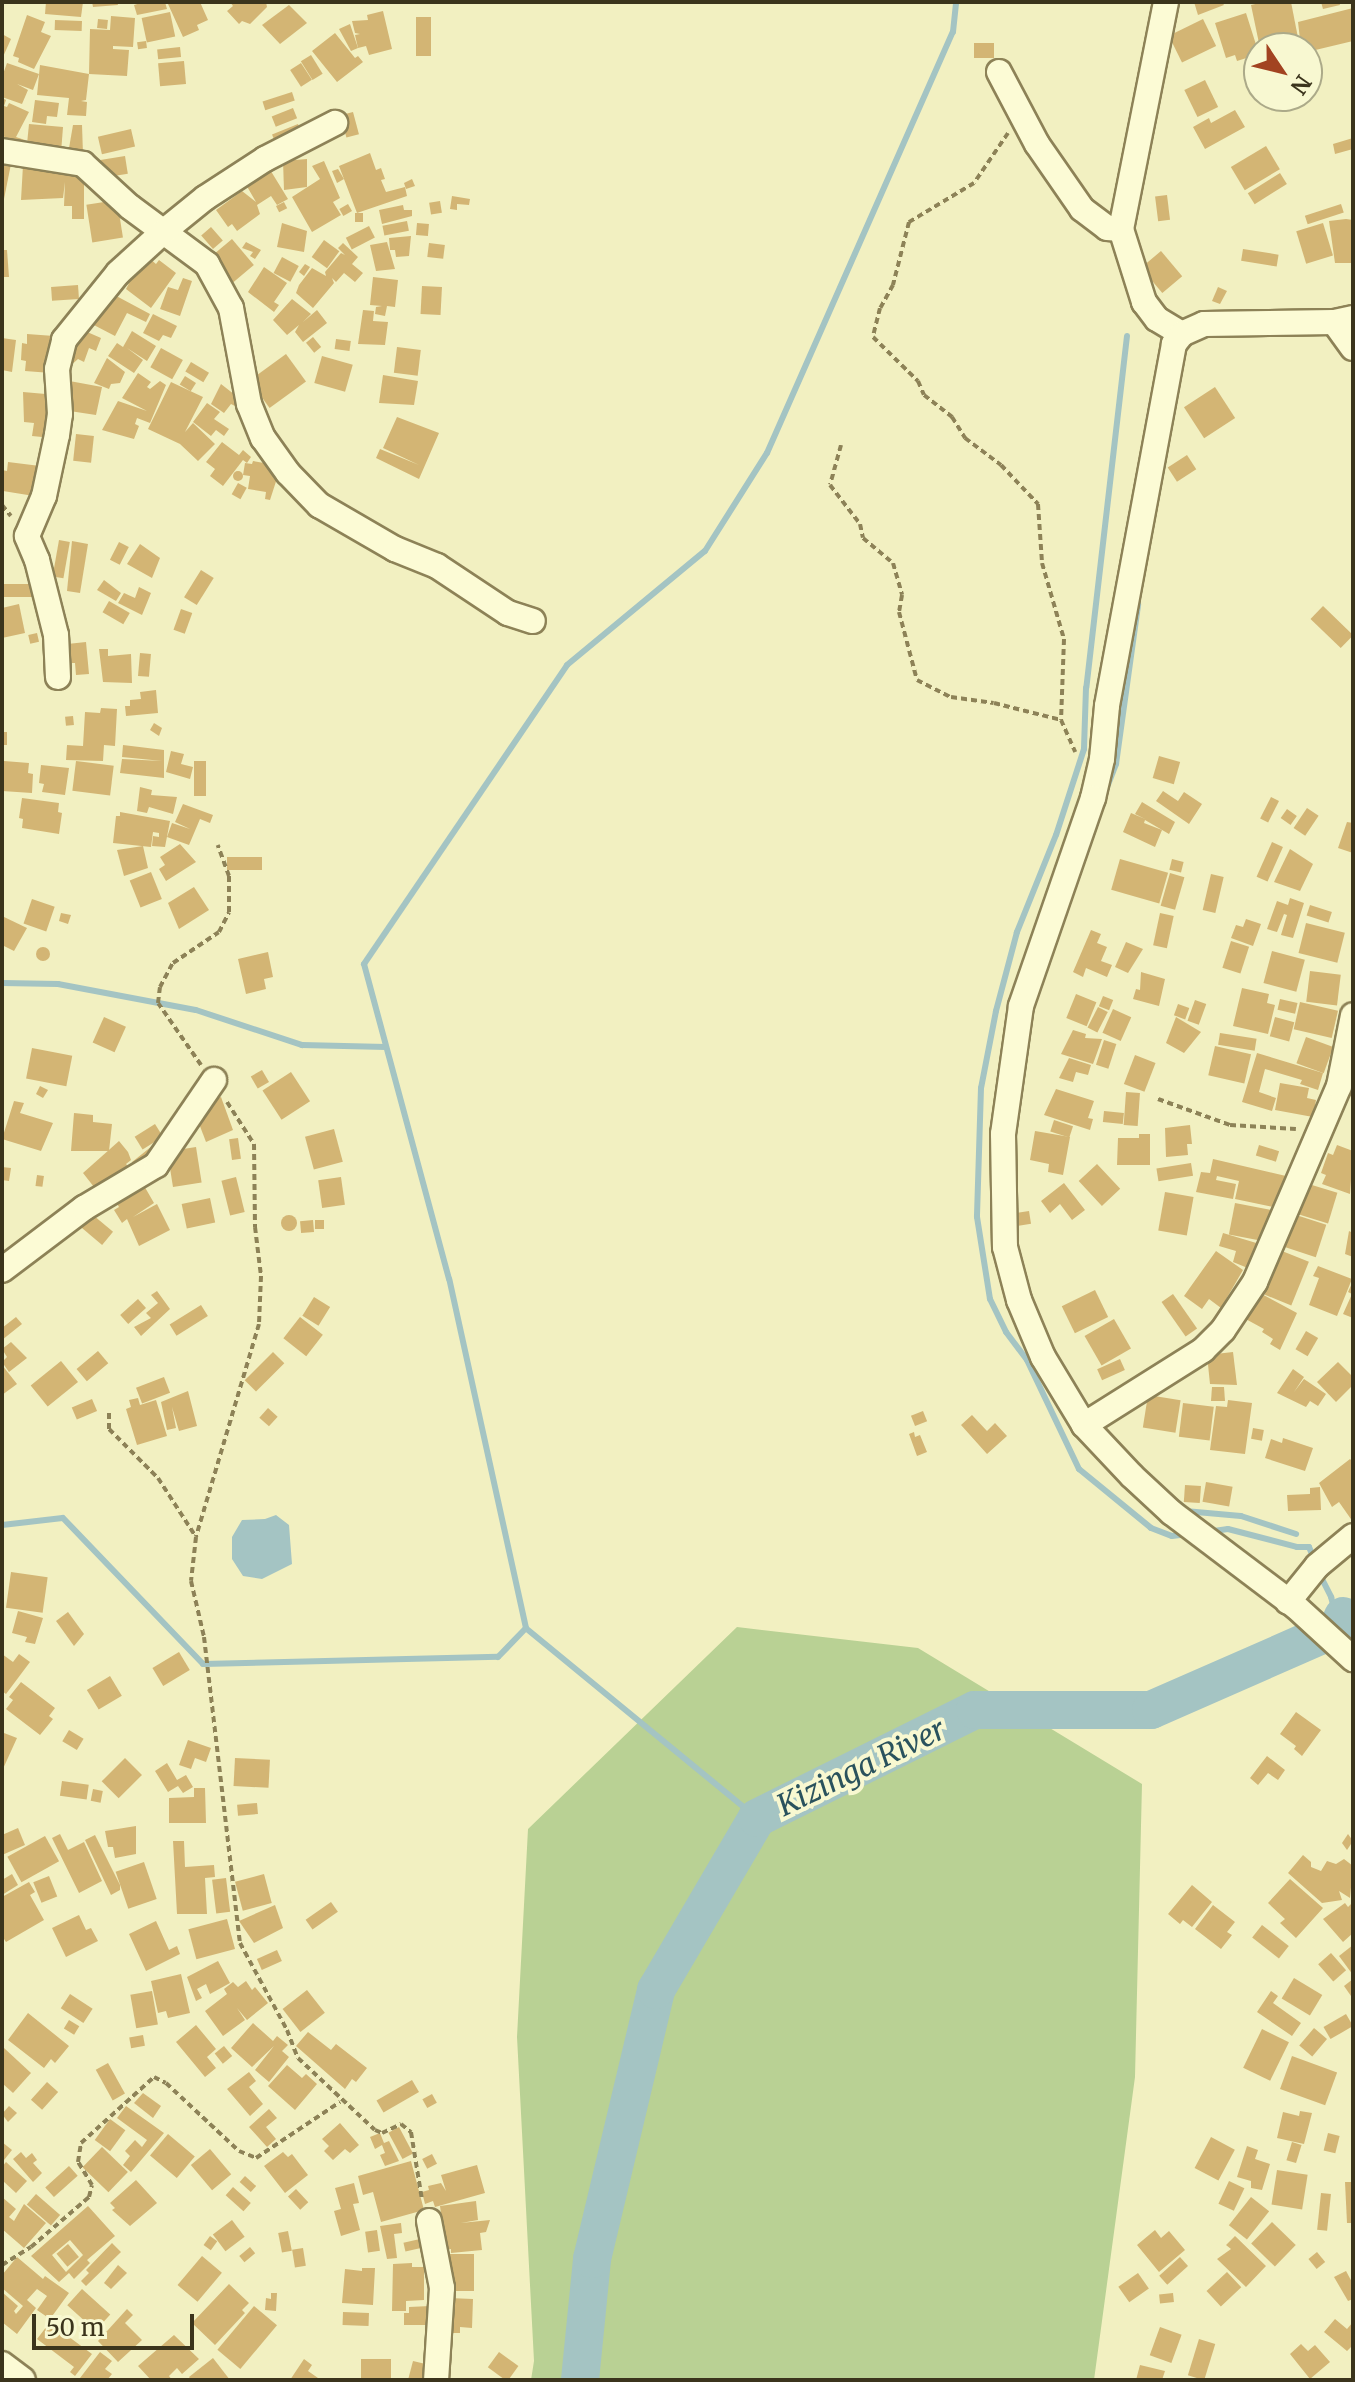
<!DOCTYPE html>
<html>
<head>
<meta charset="utf-8">
<style>
  body { margin:0 }
  #map { position:relative; width:1355px; height:2382px; overflow:hidden; background:#f2f0c1; font-family:Merriweather,serif }
  div>[style] { position:absolute }
  [style*='--x'] { left:calc(var(--x)*1px); top:calc(var(--y)*1px); width:calc(var(--w)*1px); rotate:calc(var(--a)*1deg) }
  .green>* { inset:0; background:#b9d194 }
  .water>* { inset:0; background:#a4c4c3 }
  .stream>* { height:6px; margin:-3px; padding:0 3px; transform-origin:3px; border-radius:3px; background:#a4c4c3 }
  .river>* { height:38px; margin:-19px; padding:0 19px; transform-origin:19px; border-radius:19px; background:#a4c4c3 }
  .building>* { inset:0; background:#d3b574; transform-origin:0 0 }
  .round { border-radius:50% }
  .path>* { height:4px; margin-top:-2px; transform-origin:0; background:repeating-linear-gradient(90deg,#8d8257 0 6px,transparent 0 10px) }
  .roads { filter:drop-shadow(2px 0 #8d8257) drop-shadow(-2px 0 #8d8257) drop-shadow(0 2px #8d8257) drop-shadow(0 -2px #8d8257) }
  .street>* { height:24px; margin:-12px; padding:0 12px; transform-origin:12px; border-radius:12px; background:#fcfbd5 }
  span { translate:-50% -50%; white-space:nowrap; text-align:center; line-height:1.15; -webkit-text-stroke:8px #f8f8d1; paint-order:stroke }
  .water-label { font-size:30px; color:#2a525d; font-style:italic }
  .frame { position:absolute; inset:0; border:4px solid #3b341c; pointer-events:none }
  .north { position:absolute; left:1243px; top:32px; width:80px; height:80px; box-sizing:border-box; background:#f8f8d1; border:2px solid #acaa89; border-radius:50%; rotate:125deg; font-size:22px; font-weight:700; line-height:32px; text-align:center; color:#3b341c }
  .north::after { content:''; display:block; margin:auto; width:28px; height:36px; background:#a24321; clip-path:polygon(50% 0,100% 100%,50% 72%,0 100%) }
  .scale { position:absolute; left:32px; top:2314px; width:162px; height:36px; box-sizing:border-box; border:4px solid #3b341c; border-top:0; padding-left:10px; font-size:24px; line-height:28px; white-space:nowrap; color:#3b341c; -webkit-text-stroke:6px #f8f8d1; paint-order:stroke }
</style>
</head>
<body>
<div id="map">
  <div class="green">
    <div style="clip-path:polygon(737px 1627px,918px 1648px,1142px 1784px,1135px 2077px,1094px 2380px,531px 2380px,534px 2361px,517px 2037px,528px 1829px)"></div>
  </div>
  <div class="water">
    <div style="clip-path:polygon(276px 1515px,289px 1525px,292px 1564px,262px 1579px,243px 1576px,232px 1559px,232px 1537px,242px 1520px,265px 1519px)"></div>
  </div>
  <div class="stream">
    <div style="--x:1127;--y:336;--w:354;--a:96.6"></div>
    <div style="--x:1086;--y:688;--w:61;--a:91.9"></div>
    <div style="--x:1084;--y:749;--w:90;--a:108"></div>
    <div style="--x:1056;--y:835;--w:105;--a:111.9"></div>
    <div style="--x:1017;--y:932;--w:82;--a:104.9"></div>
    <div style="--x:996;--y:1011;--w:78;--a:101"></div>
    <div style="--x:981;--y:1088;--w:129;--a:91.8"></div>
    <div style="--x:977;--y:1217;--w:83;--a:81"></div>
    <div style="--x:990;--y:1299;--w:37;--a:64"></div>
    <div style="--x:1006;--y:1332;--w:35;--a:53"></div>
    <div style="--x:1027;--y:1360;--w:121;--a:64.5"></div>
    <div style="--x:1079;--y:1469;--w:93;--a:39.3"></div>
    <div style="--x:1151;--y:1528;--w:22;--a:21"></div>
    <div style="--x:1172;--y:1536;--w:16;--a:-7"></div>
    <div style="--x:1106;--y:790;--w:28;--a:-69"></div>
    <div style="--x:1116;--y:764;--w:161;--a:-82.1"></div>
    <div style="--x:2;--y:983;--w:56;--a:1"></div>
    <div style="--x:58;--y:984;--w:140;--a:10.7"></div>
    <div style="--x:196;--y:1010;--w:112;--a:18.3"></div>
    <div style="--x:302;--y:1045;--w:84;--a:1.4"></div>
    <div style="--x:1185;--y:1511;--w:56;--a:5.1"></div>
    <div style="--x:1241;--y:1516;--w:58;--a:18.1"></div>
    <div style="--x:2;--y:1525;--w:61;--a:-6.5"></div>
    <div style="--x:63;--y:1518;--w:202;--a:46.2"></div>
    <div style="--x:203;--y:1664;--w:295;--a:-1.4"></div>
    <div style="--x:498;--y:1657;--w:40;--a:-46"></div>
    <div style="--x:1207;--y:1532;--w:21;--a:-8"></div>
    <div style="--x:1228;--y:1529;--w:71;--a:14.6"></div>
    <div style="--x:1297;--y:1547;--w:12;--a:0"></div>
    <div style="--x:1309;--y:1547;--w:13;--a:67"></div>
    <div style="--x:1319;--y:1573;--w:27;--a:63"></div>
    <div style="--x:1331;--y:1597;--w:41;--a:74.6"></div>
    <div style="--x:757;--y:1818;--w:299;--a:-140.6"></div>
    <div style="--x:526;--y:1628;--w:357;--a:-102.4"></div>
    <div style="--x:449;--y:1279;--w:326;--a:-105.1"></div>
    <div style="--x:364;--y:964;--w:361;--a:-55.8"></div>
    <div style="--x:567;--y:665;--w:179;--a:-39.6"></div>
    <div style="--x:705;--y:551;--w:116;--a:-57.7"></div>
    <div style="--x:767;--y:453;--w:460;--a:-66.2"></div>
    <div style="--x:953;--y:32;--w:30;--a:-84"></div>
  </div>
  <div class="river">
    <div style="--x:580;--y:2380;--w:122;--a:-84.3"></div>
    <div style="--x:592;--y:2259;--w:277;--a:-76.6"></div>
    <div style="--x:656;--y:1990;--w:199;--a:-59.6"></div>
    <div style="--x:757;--y:1818;--w:243;--a:-26.4"></div>
    <div style="--x:975;--y:1710;--w:176;--a:0"></div>
    <div style="--x:1151;--y:1710;--w:204;--a:-23.7"></div>
    <div style="--x:1338;--y:1628;--w:13;--a:-67"></div>
  </div>
  <div class="building">
    <div style="clip-path:polygon(46px 2px,83px 2px,81px 17px,45px 14px)"></div>
    <div style="clip-path:polygon(92px 2px,117px 2px,118px 5px,93px 7px)"></div>
    <div style="clip-path:polygon(144px 2px,165px 2px,167px 9px,137px 15px,134px 5px)"></div>
    <div style="clip-path:polygon(173px 2px,200px 2px,208px 20px,197px 25px,199px 30px,183px 37px,168px 4px)"></div>
    <div style="clip-path:polygon(230px 2px,266px 2px,267px 7px,250px 24px,242px 21px,239px 24px,227px 11px,233px 6px)"></div>
    <div style="clip-path:polygon(1194px 2px,1222px 2px,1224px 5px,1198px 15px)"></div>
    <div style="clip-path:polygon(1264px 2px,1291px 2px,1300px 48px,1260px 48px,1251px 5px)"></div>
    <div style="clip-path:polygon(1321px 2px,1339px 2px,1340px 5px,1323px 9px)"></div>
    <div style="clip-path:polygon(289px 5px,307px 23px,280px 44px,262px 25px)"></div>
    <div style="clip-path:polygon(1353px 8px,1353px 41px,1307px 52px,1307px 48px,1301px 48px,1298px 22px)"></div>
    <div style="clip-path:polygon(383px 11px,392px 49px,369px 55px,366px 46px,358px 48px,355px 35px,360px 34px,355px 33px,352px 21px,368px 20px,367px 15px)"></div>
    <div style="left:170px;top:12px;width:25px;height:29px;rotate:78deg"></div>
    <div style="clip-path:polygon(1246px 13px,1259px 54px,1237px 61px,1235px 55px,1226px 58px,1215px 23px)"></div>
    <div style="clip-path:polygon(27px 15px,45px 22px,41px 32px,51px 36px,34px 69px,18px 62px,19px 58px,13px 56px)"></div>
    <div style="clip-path:polygon(111px 16px,135px 18px,133px 47px,113px 46px,113px 49px,129px 50px,127px 76px,89px 74px,90px 29px,110px 30px)"></div>
    <div style="left:416px;top:17px;width:15px;height:39px"></div>
    <div style="left:98px;top:19px;width:10px;height:9px;rotate:6deg"></div>
    <div style="left:1203px;top:19px;width:30px;height:38px;rotate:64deg"></div>
    <div style="left:55px;top:20px;width:27px;height:10px;rotate:2deg"></div>
    <div style="clip-path:polygon(350px 24px,358px 48px,351px 51px,339px 29px)"></div>
    <div style="clip-path:polygon(335px 33px,355px 58px,358px 56px,363px 62px,337px 82px,312px 51px)"></div>
    <div style="clip-path:polygon(2px 34px,11px 39px,2px 59px)"></div>
    <div style="left:146px;top:41px;width:7px;height:9px;rotate:82deg"></div>
    <div style="left:994px;top:43px;width:15px;height:20px;rotate:90deg"></div>
    <div style="left:180px;top:47px;width:10px;height:23px;rotate:84deg"></div>
    <div style="left:311px;top:55px;width:22px;height:12px;rotate:58deg"></div>
    <div style="left:184px;top:61px;width:23px;height:26px;rotate:85deg"></div>
    <div style="clip-path:polygon(7px 63px,39px 74px,33px 90px,17px 84px,28px 90px,22px 104px,2px 97px,2px 77px)"></div>
    <div style="left:301px;top:63px;width:20px;height:13px;rotate:57deg"></div>
    <div style="clip-path:polygon(40px 65px,89px 74px,86px 100px,81px 101px,87px 102px,86px 116px,67px 115px,69px 98px,37px 95px)"></div>
    <div style="left:1205px;top:80px;width:30px;height:23px;rotate:64deg"></div>
    <div style="left:292px;top:92px;width:9px;height:31px;rotate:72deg"></div>
    <div style="clip-path:polygon(1281px 96px,1302px 96px,1280px 111px,1274px 101px)"></div>
    <div style="clip-path:polygon(2px 98px,6px 100px,4px 106px,7px 107px,9px 103px,29px 112px,16px 137px,25px 140px,20px 151px,10px 147px,14px 140px,2px 136px)"></div>
    <div style="clip-path:polygon(35px 100px,59px 103px,57px 117px,47px 116px,46px 124px,32px 122px)"></div>
    <div style="left:293px;top:108px;width:11px;height:23px;rotate:68deg"></div>
    <div style="clip-path:polygon(1235px 110px,1245px 127px,1205px 149px,1193px 127px,1209px 118px,1211px 123px)"></div>
    <div style="left:353px;top:112px;width:23px;height:13px;rotate:75deg"></div>
    <div style="clip-path:polygon(29px 124px,63px 127px,61px 153px,26px 154px)"></div>
    <div style="left:298px;top:124px;width:11px;height:28px;rotate:68deg"></div>
    <div style="clip-path:polygon(73px 125px,82px 125px,83px 154px,68px 154px)"></div>
    <div style="left:131px;top:129px;width:18px;height:34px;rotate:77deg"></div>
    <div style="clip-path:polygon(1353px 138px,1353px 149px,1335px 154px,1333px 144px)"></div>
    <div style="left:1266px;top:146px;width:27px;height:41px;rotate:59deg"></div>
    <div style="clip-path:polygon(370px 153px,376px 170px,381px 168px,385px 179px,381px 180px,386px 192px,405px 187px,407px 196px,357px 213px,339px 166px)"></div>
    <div style="left:125px;top:156px;width:18px;height:25px;rotate:81deg"></div>
    <div style="clip-path:polygon(307px 159px,307px 187px,284px 190px,283px 161px)"></div>
    <div style="clip-path:polygon(324px 161px,340px 198px,333px 202px,341px 215px,312px 232px,292px 197px,320px 179px,312px 166px)"></div>
    <div style="clip-path:polygon(2px 162px,11px 164px,3px 204px,2px 204px)"></div>
    <div style="clip-path:polygon(23px 165px,84px 168px,84px 219px,72px 219px,72px 206px,64px 206px,65px 182px,63px 198px,21px 200px)"></div>
    <div style="clip-path:polygon(269px 168px,288px 199px,277px 205px,271px 196px,257px 205px,260px 214px,237px 231px,232px 224px,228px 227px,216px 210px,242px 191px,256px 202px,245px 183px)"></div>
    <div style="clip-path:polygon(338px 169px,344px 179px,337px 183px,332px 171px)"></div>
    <div style="left:1280px;top:173px;width:13px;height:38px;rotate:58deg"></div>
    <div style="clip-path:polygon(412px 179px,415px 186px,406px 189px,404px 183px)"></div>
    <div style="left:1167px;top:195px;width:25px;height:12px;rotate:83deg"></div>
    <div style="clip-path:polygon(452px 196px,470px 199px,469px 205px,457px 204px,457px 210px,450px 209px)"></div>
    <div style="left:117px;top:200px;width:38px;height:31px;rotate:81deg"></div>
    <div style="left:440px;top:201px;width:12px;height:11px;rotate:81deg"></div>
    <div style="left:284px;top:202px;width:7px;height:9px;rotate:63deg"></div>
    <div style="left:348px;top:204px;width:8px;height:10px;rotate:60deg"></div>
    <div style="left:1341px;top:204px;width:9px;height:38px;rotate:72deg"></div>
    <div style="clip-path:polygon(403px 205px,404px 210px,412px 210px,412px 216px,382px 224px,379px 210px)"></div>
    <div style="left:355px;top:213px;width:8px;height:9px"></div>
    <div style="clip-path:polygon(1346px 219px,1353px 220px,1353px 263px,1335px 263px,1329px 221px)"></div>
    <div style="left:407px;top:221px;width:10px;height:25px;rotate:79deg"></div>
    <div style="clip-path:polygon(282px 223px,307px 231px,304px 252px,277px 247px)"></div>
    <div style="left:417px;top:223px;width:12px;height:12px;rotate:5deg"></div>
    <div style="left:1323px;top:223px;width:34px;height:28px;rotate:73deg"></div>
    <div style="left:369px;top:226px;width:13px;height:26px;rotate:63deg"></div>
    <div style="left:211px;top:227px;width:18px;height:13px;rotate:49deg"></div>
    <div style="clip-path:polygon(411px 236px,409px 256px,396px 257px,395px 250px,390px 250px,389px 238px)"></div>
    <div style="left:232px;top:239px;width:34px;height:28px;rotate:50deg"></div>
    <div style="left:324px;top:240px;width:19px;height:21px;rotate:36deg"></div>
    <div style="clip-path:polygon(246px 242px,261px 250px,255px 259px,250px 256px,253px 252px,242px 248px)"></div>
    <div style="clip-path:polygon(387px 242px,395px 269px,376px 271px,370px 245px)"></div>
    <div style="clip-path:polygon(343px 243px,358px 257px,352px 264px,363px 273px,355px 282px,344px 273px,336px 282px,332px 278px,334px 283px,313px 308px,296px 293px,299px 285px,312px 268px,326px 276px,325px 272px,341px 253px,345px 255px,338px 248px)"></div>
    <div style="left:429px;top:243px;width:16px;height:14px;rotate:7deg"></div>
    <div style="left:1243px;top:249px;width:36px;height:12px;rotate:9deg"></div>
    <div style="clip-path:polygon(2px 250px,7px 250px,9px 277px,2px 277px)"></div>
    <div style="left:1161px;top:251px;width:33px;height:26px;rotate:50deg"></div>
    <div style="left:282px;top:257px;width:19px;height:18px;rotate:28deg"></div>
    <div style="clip-path:polygon(149px 258px,156px 264px,159px 260px,176px 273px,151px 308px,126px 289px,139px 264px,143px 267px)"></div>
    <div style="clip-path:polygon(305px 264px,310px 267px,304px 276px,299px 272px)"></div>
    <div style="clip-path:polygon(264px 267px,287px 283px,274px 302px,279px 305px,274px 312px,248px 292px)"></div>
    <div style="clip-path:polygon(373px 277px,398px 280px,395px 307px,387px 306px,385px 316px,375px 314px,376px 307px,382px 306px,370px 305px)"></div>
    <div style="clip-path:polygon(183px 278px,192px 281px,180px 316px,160px 309px,168px 287px,178px 290px)"></div>
    <div style="left:78px;top:285px;width:14px;height:27px;rotate:86deg"></div>
    <div style="left:422px;top:286px;width:20px;height:28px;rotate:3deg"></div>
    <div style="clip-path:polygon(1218px 287px,1227px 291px,1220px 304px,1212px 301px)"></div>
    <div style="clip-path:polygon(107px 291px,150px 314px,146px 322px,127px 313px,115px 336px,90px 323px)"></div>
    <div style="clip-path:polygon(292px 299px,311px 314px,303px 322px,317px 310px,327px 323px,303px 342px,295px 332px,299px 325px,287px 335px,273px 320px)"></div>
    <div style="clip-path:polygon(363px 310px,374px 311px,373px 321px,388px 322px,385px 345px,358px 344px)"></div>
    <div style="clip-path:polygon(153px 314px,177px 326px,171px 338px,163px 335px,159px 341px,143px 333px)"></div>
    <div style="clip-path:polygon(78px 328px,101px 338px,96px 351px,89px 348px,84px 362px,78px 359px,69px 367px)"></div>
    <div style="clip-path:polygon(132px 331px,156px 346px,147px 361px,127px 348px,143px 360px,134px 373px,108px 356px,117px 343px,123px 347px)"></div>
    <div style="clip-path:polygon(27px 334px,54px 336px,51px 373px,25px 371px,26px 361px,21px 360px,22px 343px,27px 344px)"></div>
    <div style="left:313px;top:337px;width:13px;height:9px;rotate:51deg"></div>
    <div style="clip-path:polygon(2px 338px,16px 340px,12px 372px,2px 370px)"></div>
    <div style="left:336px;top:339px;width:15px;height:10px;rotate:8deg"></div>
    <div style="left:397px;top:347px;width:24px;height:26px;rotate:7deg"></div>
    <div style="left:161px;top:348px;width:25px;height:22px;rotate:29deg"></div>
    <div style="left:286px;top:354px;width:34px;height:45px;rotate:54deg"></div>
    <div style="left:322px;top:356px;width:32px;height:28px;rotate:16deg"></div>
    <div style="clip-path:polygon(107px 358px,125px 372px,120px 383px,111px 384px,109px 389px,94px 383px)"></div>
    <div style="left:191px;top:362px;width:21px;height:11px;rotate:31deg"></div>
    <div style="clip-path:polygon(138px 373px,151px 382px,147px 387px,150px 389px,160px 381px,166px 385px,150px 423px,137px 418px,135px 424px,139px 426px,134px 439px,102px 430px,118px 401px,147px 411px,122px 398px)"></div>
    <div style="clip-path:polygon(383px 375px,418px 381px,414px 405px,379px 403px)"></div>
    <div style="left:185px;top:376px;width:13px;height:10px;rotate:32deg"></div>
    <div style="clip-path:polygon(64px 380px,102px 387px,96px 415px,63px 410px)"></div>
    <div style="clip-path:polygon(171px 382px,203px 397px,185px 432px,193px 423px,215px 444px,198px 461px,180px 444px,148px 429px)"></div>
    <div style="clip-path:polygon(221px 384px,244px 402px,239px 408px,231px 404px,224px 413px,211px 404px)"></div>
    <div style="left:1215px;top:387px;width:37px;height:37px;rotate:57deg"></div>
    <div style="clip-path:polygon(23px 392px,57px 395px,52px 438px,32px 436px,34px 423px,24px 422px)"></div>
    <div style="clip-path:polygon(207px 403px,220px 412px,214px 419px,229px 429px,224px 436px,216px 430px,211px 436px,193px 422px)"></div>
    <div style="clip-path:polygon(397px 417px,439px 433px,419px 479px,376px 458px,380px 449px,419px 465px,383px 448px)"></div>
    <div style="left:76px;top:434px;width:18px;height:27px;rotate:6deg"></div>
    <div style="clip-path:polygon(222px 442px,239px 455px,243px 450px,251px 457px,247px 463px,243px 460px,223px 486px,210px 476px,215px 469px,206px 462px)"></div>
    <div style="left:1187px;top:455px;width:17px;height:23px;rotate:57deg"></div>
    <div style="clip-path:polygon(253px 461px,281px 466px,270px 500px,265px 499px,266px 492px,248px 489px,250px 476px,243px 475px,245px 463px,252px 464px)"></div>
    <div style="clip-path:polygon(8px 462px,40px 466px,34px 496px,3px 491px,2px 470px,7px 471px)"></div>
    <div class="round" style="left:233px;top:471px;width:10px;height:10px"></div>
    <div style="left:238px;top:483px;width:10px;height:13px;rotate:29deg"></div>
    <div style="left:59px;top:540px;width:11px;height:37px;rotate:10deg"></div>
    <div style="clip-path:polygon(72px 541px,88px 544px,80px 593px,67px 591px)"></div>
    <div style="left:119px;top:542px;width:11px;height:20px;rotate:27deg"></div>
    <div style="clip-path:polygon(140px 544px,160px 558px,152px 578px,127px 564px)"></div>
    <div style="left:201px;top:570px;width:15px;height:32px;rotate:32deg"></div>
    <div style="clip-path:polygon(104px 580px,121px 593px,116px 601px,97px 590px)"></div>
    <div style="left:2px;top:584px;width:34px;height:13px"></div>
    <div style="clip-path:polygon(139px 587px,151px 593px,142px 615px,118px 603px,124px 593px,135px 598px)"></div>
    <div style="left:109px;top:601px;width:24px;height:13px;rotate:30deg"></div>
    <div style="clip-path:polygon(19px 604px,25px 633px,2px 638px,2px 608px)"></div>
    <div style="left:1323px;top:606px;width:42px;height:18px;rotate:44deg"></div>
    <div style="left:181px;top:609px;width:12px;height:22px;rotate:20deg"></div>
    <div style="left:37px;top:633px;width:9px;height:9px;rotate:77deg"></div>
    <div style="clip-path:polygon(86px 642px,89px 674px,76px 675px,75px 663px,72px 663px,72px 670px,60px 671px,58px 645px)"></div>
    <div style="clip-path:polygon(99px 649px,108px 649px,108px 656px,131px 654px,132px 683px,103px 682px)"></div>
    <div style="left:140px;top:653px;width:11px;height:23px;rotate:5deg"></div>
    <div style="clip-path:polygon(156px 690px,158px 713px,126px 716px,125px 706px,130px 706px,130px 700px,141px 699px,140px 692px)"></div>
    <div style="clip-path:polygon(101px 708px,117px 709px,115px 746px,104px 745px,103px 761px,66px 760px,67px 745px,83px 746px,85px 712px,100px 713px)"></div>
    <div style="left:73px;top:716px;width:9px;height:8px;rotate:84deg"></div>
    <div style="clip-path:polygon(154px 723px,162px 728px,159px 736px,150px 730px)"></div>
    <div style="left:2px;top:732px;width:5px;height:13px"></div>
    <div style="clip-path:polygon(123px 745px,164px 750px,164px 778px,120px 773px,122px 759px,162px 761px,122px 757px)"></div>
    <div style="clip-path:polygon(171px 751px,184px 754px,181px 764px,193px 767px,190px 779px,166px 772px)"></div>
    <div style="left:1159px;top:756px;width:22px;height:23px;rotate:16deg"></div>
    <div style="clip-path:polygon(4px 761px,29px 763px,28px 773px,33px 774px,32px 793px,2px 791px)"></div>
    <div style="left:76px;top:761px;width:38px;height:30px;rotate:7deg"></div>
    <div style="left:194px;top:761px;width:12px;height:35px"></div>
    <div style="clip-path:polygon(41px 765px,69px 768px,65px 795px,42px 792px,44px 784px,39px 783px)"></div>
    <div style="clip-path:polygon(140px 787px,152px 790px,151px 795px,177px 797px,173px 814px,149px 807px,147px 813px,137px 811px)"></div>
    <div style="clip-path:polygon(1163px 791px,1178px 801px,1184px 792px,1202px 804px,1189px 824px,1156px 801px)"></div>
    <div style="left:1271px;top:797px;width:9px;height:24px;rotate:27deg"></div>
    <div style="clip-path:polygon(22px 798px,59px 803px,58px 812px,62px 813px,59px 834px,22px 828px,23px 819px,19px 818px)"></div>
    <div style="clip-path:polygon(1142px 802px,1175px 822px,1169px 834px,1145px 820px,1144px 823px,1162px 830px,1155px 847px,1123px 832px,1131px 813px,1145px 819px,1135px 814px)"></div>
    <div style="clip-path:polygon(183px 804px,213px 815px,210px 823px,200px 819px,189px 845px,167px 837px,172px 823px,190px 829px,175px 822px)"></div>
    <div style="left:1307px;top:808px;width:14px;height:24px;rotate:34deg"></div>
    <div style="left:1287px;top:809px;width:12px;height:11px;rotate:35deg"></div>
    <div style="clip-path:polygon(120px 812px,170px 821px,165px 847px,152px 846px,153px 836px,159px 837px,159px 833px,153px 832px,151px 847px,113px 843px,116px 816px,120px 816px)"></div>
    <div style="clip-path:polygon(1347px 822px,1353px 823px,1353px 853px,1338px 848px)"></div>
    <div style="left:1272px;top:842px;width:12px;height:38px;rotate:24deg"></div>
    <div style="clip-path:polygon(180px 844px,196px 862px,166px 881px,159px 869px,165px 865px,160px 857px)"></div>
    <div style="clip-path:polygon(143px 846px,148px 868px,124px 876px,117px 850px)"></div>
    <div style="clip-path:polygon(1290px 849px,1313px 864px,1300px 891px,1274px 882px)"></div>
    <div style="left:227px;top:857px;width:35px;height:13px"></div>
    <div style="left:1120px;top:859px;width:50px;height:32px;rotate:16deg"></div>
    <div style="left:1172px;top:859px;width:12px;height:11px;rotate:14deg"></div>
    <div style="left:151px;top:872px;width:29px;height:23px;rotate:68deg"></div>
    <div style="left:1170px;top:873px;width:15px;height:34px;rotate:16deg"></div>
    <div style="left:1211px;top:874px;width:13px;height:37px;rotate:13deg"></div>
    <div style="clip-path:polygon(194px 887px,209px 910px,179px 929px,168px 903px)"></div>
    <div style="clip-path:polygon(1290px 898px,1304px 903px,1293px 938px,1281px 935px,1287px 915px,1284px 914px,1277px 932px,1267px 929px,1277px 901px,1288px 905px)"></div>
    <div style="left:32px;top:899px;width:24px;height:26px;rotate:19deg"></div>
    <div style="left:1310px;top:905px;width:23px;height:11px;rotate:18deg"></div>
    <div style="clip-path:polygon(61px 913px,71px 915px,68px 924px,59px 921px)"></div>
    <div style="left:1160px;top:913px;width:14px;height:33px;rotate:12deg"></div>
    <div style="clip-path:polygon(2px 916px,27px 928px,14px 951px,2px 945px)"></div>
    <div style="clip-path:polygon(1246px 919px,1261px 924px,1253px 946px,1231px 938px,1236px 925px,1243px 927px)"></div>
    <div style="left:1306px;top:923px;width:40px;height:31px;rotate:14deg"></div>
    <div style="clip-path:polygon(1091px 930px,1101px 934px,1097px 943px,1107px 947px,1101px 961px,1112px 965px,1107px 977px,1086px 968px,1083px 977px,1073px 972px)"></div>
    <div style="left:1231px;top:941px;width:19px;height:28px;rotate:18deg"></div>
    <div style="clip-path:polygon(1126px 942px,1143px 949px,1128px 973px,1115px 967px)"></div>
    <div class="round" style="left:36px;top:947px;width:14px;height:14px"></div>
    <div style="left:1272px;top:951px;width:34px;height:33px;rotate:15deg"></div>
    <div style="clip-path:polygon(268px 952px,273px 977px,264px 979px,266px 989px,246px 994px,238px 959px)"></div>
    <div style="left:1310px;top:971px;width:31px;height:31px;rotate:7deg"></div>
    <div style="clip-path:polygon(1141px 972px,1165px 979px,1159px 1006px,1133px 999px,1136px 989px,1140px 990px)"></div>
    <div style="clip-path:polygon(1242px 988px,1269px 994px,1267px 1003px,1275px 1005px,1268px 1034px,1233px 1026px)"></div>
    <div style="left:1076px;top:994px;width:22px;height:26px;rotate:22deg"></div>
    <div style="left:1103px;top:996px;width:11px;height:11px;rotate:22deg"></div>
    <div style="left:1280px;top:999px;width:18px;height:11px;rotate:13deg"></div>
    <div style="left:1195px;top:1000px;width:12px;height:22px;rotate:20deg"></div>
    <div style="left:1300px;top:1002px;width:39px;height:28px;rotate:13deg"></div>
    <div style="left:1178px;top:1004px;width:12px;height:12px;rotate:20deg"></div>
    <div style="left:1098px;top:1007px;width:11px;height:23px;rotate:27deg"></div>
    <div style="left:1113px;top:1009px;width:20px;height:26px;rotate:24deg"></div>
    <div style="left:104px;top:1017px;width:24px;height:28px;rotate:24deg"></div>
    <div style="clip-path:polygon(1176px 1017px,1201px 1032px,1184px 1053px,1166px 1043px)"></div>
    <div style="left:1275px;top:1017px;width:20px;height:20px;rotate:15deg"></div>
    <div style="clip-path:polygon(1073px 1030px,1086px 1034px,1085px 1038px,1102px 1039px,1093px 1064px,1061px 1054px)"></div>
    <div style="left:1220px;top:1033px;width:37px;height:12px;rotate:9deg"></div>
    <div style="left:1306px;top:1037px;width:29px;height:28px;rotate:20deg"></div>
    <div style="left:1104px;top:1040px;width:13px;height:26px;rotate:18deg"></div>
    <div style="left:1215px;top:1046px;width:37px;height:30px;rotate:13deg"></div>
    <div style="left:32px;top:1048px;width:41px;height:31px;rotate:11deg"></div>
    <div style="clip-path:polygon(1257px 1053px,1323px 1073px,1318px 1090px,1300px 1084px,1302px 1080px,1265px 1069px,1259px 1092px,1276px 1098px,1272px 1111px,1242px 1102px)"></div>
    <div style="left:1135px;top:1055px;width:22px;height:31px;rotate:21deg"></div>
    <div style="clip-path:polygon(1069px 1058px,1091px 1065px,1088px 1075px,1076px 1072px,1073px 1082px,1059px 1078px)"></div>
    <div style="left:262px;top:1070px;width:14px;height:13px;rotate:60deg"></div>
    <div style="left:291px;top:1072px;width:35px;height:34px;rotate:57deg"></div>
    <div style="clip-path:polygon(1280px 1083px,1309px 1088px,1307px 1098px,1316px 1100px,1313px 1117px,1275px 1110px)"></div>
    <div style="clip-path:polygon(40px 1086px,48px 1090px,43px 1098px,36px 1094px)"></div>
    <div style="clip-path:polygon(1056px 1089px,1094px 1101px,1088px 1118px,1093px 1119px,1090px 1130px,1044px 1115px)"></div>
    <div style="left:1126px;top:1092px;width:14px;height:33px;rotate:4deg"></div>
    <div style="clip-path:polygon(221px 1097px,233px 1130px,206px 1142px,195px 1113px,206px 1103px)"></div>
    <div style="clip-path:polygon(14px 1101px,24px 1103px,20px 1113px,53px 1123px,41px 1151px,2px 1139px)"></div>
    <div style="left:1104px;top:1111px;width:20px;height:11px;rotate:6deg"></div>
    <div style="clip-path:polygon(74px 1113px,93px 1115px,93px 1122px,112px 1124px,109px 1151px,71px 1151px)"></div>
    <div style="left:1054px;top:1120px;width:20px;height:12px;rotate:18deg"></div>
    <div style="left:155px;top:1124px;width:15px;height:24px;rotate:58deg"></div>
    <div style="clip-path:polygon(1190px 1125px,1192px 1144px,1187px 1144px,1188px 1155px,1166px 1157px,1165px 1128px)"></div>
    <div style="left:334px;top:1129px;width:34px;height:30px;rotate:75deg"></div>
    <div style="clip-path:polygon(1035px 1131px,1070px 1137px,1063px 1175px,1048px 1172px,1049px 1164px,1030px 1160px)"></div>
    <div style="clip-path:polygon(1139px 1134px,1150px 1134px,1150px 1165px,1117px 1165px,1118px 1138px,1139px 1138px)"></div>
    <div style="left:238px;top:1138px;width:21px;height:9px;rotate:82deg"></div>
    <div style="clip-path:polygon(119px 1141px,128px 1152px,131px 1160px,126px 1164px,132px 1171px,105px 1192px,98px 1183px,94px 1187px,83px 1173px)"></div>
    <div style="left:1259px;top:1145px;width:21px;height:11px;rotate:17deg"></div>
    <div style="clip-path:polygon(1337px 1145px,1353px 1151px,1350px 1194px,1322px 1184px,1326px 1175px,1321px 1173px,1328px 1153px,1333px 1155px)"></div>
    <div style="left:152px;top:1146px;width:14px;height:26px;rotate:51deg"></div>
    <div style="left:196px;top:1147px;width:36px;height:29px;rotate:81deg"></div>
    <div style="clip-path:polygon(1213px 1159px,1286px 1176px,1278px 1208px,1235px 1199px,1239px 1181px,1217px 1176px,1216px 1180px,1236px 1184px,1233px 1199px,1196px 1192px,1201px 1172px,1210px 1173px)"></div>
    <div style="left:1191px;top:1163px;width:13px;height:35px;rotate:81deg"></div>
    <div style="left:1097px;top:1164px;width:34px;height:25px;rotate:47deg"></div>
    <div style="clip-path:polygon(2px 1167px,11px 1168px,9px 1181px,2px 1180px)"></div>
    <div style="left:37px;top:1175px;width:7px;height:11px;rotate:8deg"></div>
    <div style="clip-path:polygon(139px 1177px,154px 1203px,133px 1217px,157px 1204px,170px 1230px,139px 1246px,127px 1219px,122px 1223px,114px 1210px,119px 1207px,111px 1194px)"></div>
    <div style="left:236px;top:1177px;width:36px;height:15px;rotate:76deg"></div>
    <div style="left:341px;top:1177px;width:28px;height:23px;rotate:82deg"></div>
    <div style="left:1302px;top:1182px;width:37px;height:32px;rotate:17deg"></div>
    <div style="clip-path:polygon(1064px 1183px,1085px 1210px,1072px 1220px,1060px 1204px,1050px 1213px,1041px 1201px)"></div>
    <div style="left:1165px;top:1192px;width:29px;height:39px;rotate:10deg"></div>
    <div style="left:210px;top:1198px;width:25px;height:29px;rotate:78deg"></div>
    <div style="left:1235px;top:1203px;width:37px;height:32px;rotate:11deg"></div>
    <div style="left:87px;top:1210px;width:34px;height:17px;rotate:40deg"></div>
    <div style="left:1029px;top:1211px;width:13px;height:14px;rotate:81deg"></div>
    <div style="left:1293px;top:1214px;width:35px;height:34px;rotate:18deg"></div>
    <div class="round" style="left:281px;top:1215px;width:16px;height:16px"></div>
    <div style="left:313px;top:1220px;width:12px;height:13px;rotate:85deg"></div>
    <div style="left:315px;top:1220px;width:9px;height:9px"></div>
    <div style="clip-path:polygon(1349px 1231px,1353px 1233px,1353px 1257px,1345px 1254px)"></div>
    <div style="clip-path:polygon(1223px 1233px,1263px 1245px,1255px 1271px,1233px 1262px,1236px 1251px,1219px 1246px)"></div>
    <div style="clip-path:polygon(1216px 1251px,1243px 1270px,1221px 1308px,1209px 1299px,1202px 1309px,1184px 1296px)"></div>
    <div style="left:1282px;top:1251px;width:29px;height:47px;rotate:22deg"></div>
    <div style="clip-path:polygon(1318px 1266px,1352px 1279px,1337px 1316px,1309px 1305px,1319px 1278px,1313px 1276px)"></div>
    <div style="clip-path:polygon(1353px 1281px,1353px 1318px,1343px 1314px,1352px 1294px,1348px 1292px)"></div>
    <div style="left:1095px;top:1290px;width:30px;height:37px;rotate:64deg"></div>
    <div style="clip-path:polygon(157px 1291px,170px 1309px,141px 1336px,134px 1327px,151px 1318px,146px 1313px,158px 1303px,151px 1295px)"></div>
    <div style="clip-path:polygon(1256px 1291px,1297px 1313px,1280px 1350px,1270px 1344px,1273px 1339px,1262px 1332px,1264px 1329px,1242px 1317px)"></div>
    <div style="left:1173px;top:1294px;width:42px;height:14px;rotate:55deg"></div>
    <div style="left:314px;top:1297px;width:19px;height:22px;rotate:32deg"></div>
    <div style="left:138px;top:1299px;width:12px;height:24px;rotate:48deg"></div>
    <div style="left:201px;top:1305px;width:13px;height:37px;rotate:58deg"></div>
    <div style="clip-path:polygon(16px 1317px,22px 1324px,2px 1340px,2px 1328px)"></div>
    <div style="left:300px;top:1317px;width:29px;height:27px;rotate:38deg"></div>
    <div style="left:1114px;top:1319px;width:34px;height:34px;rotate:60deg"></div>
    <div style="left:1306px;top:1331px;width:14px;height:21px;rotate:30deg"></div>
    <div style="clip-path:polygon(11px 1342px,27px 1358px,9px 1372px,2px 1362px,7px 1357px,2px 1349px)"></div>
    <div style="left:98px;top:1351px;width:16px;height:28px;rotate:50deg"></div>
    <div style="left:273px;top:1352px;width:16px;height:40px;rotate:45deg"></div>
    <div style="clip-path:polygon(1233px 1352px,1237px 1385px,1210px 1384px,1207px 1355px)"></div>
    <div style="left:1120px;top:1359px;width:12px;height:25px;rotate:66deg"></div>
    <div style="left:61px;top:1361px;width:27px;height:39px;rotate:51deg"></div>
    <div style="clip-path:polygon(1338px 1362px,1353px 1377px,1353px 1385px,1336px 1402px,1317px 1382px)"></div>
    <div style="clip-path:polygon(2px 1365px,17px 1384px,2px 1395px)"></div>
    <div style="clip-path:polygon(1293px 1369px,1304px 1377px,1294px 1392px,1304px 1379px,1326px 1394px,1318px 1406px,1310px 1401px,1306px 1407px,1277px 1393px)"></div>
    <div style="left:164px;top:1377px;width:17px;height:30px;rotate:69deg"></div>
    <div style="clip-path:polygon(1212px 1387px,1224px 1387px,1225px 1401px,1211px 1401px)"></div>
    <div style="clip-path:polygon(188px 1391px,197px 1426px,179px 1431px,172px 1407px,176px 1428px,167px 1430px,161px 1402px)"></div>
    <div style="left:1148px;top:1395px;width:33px;height:33px;rotate:9deg"></div>
    <div style="clip-path:polygon(138px 1398px,140px 1405px,156px 1400px,167px 1436px,137px 1445px,126px 1409px,131px 1407px,129px 1400px)"></div>
    <div style="left:92px;top:1399px;width:13px;height:22px;rotate:67deg"></div>
    <div style="clip-path:polygon(1228px 1400px,1252px 1403px,1245px 1454px,1210px 1450px,1216px 1406px,1227px 1407px)"></div>
    <div style="left:1183px;top:1403px;width:31px;height:34px;rotate:7deg"></div>
    <div style="left:268px;top:1408px;width:13px;height:13px;rotate:42deg"></div>
    <div style="left:923px;top:1411px;width:11px;height:13px;rotate:68deg"></div>
    <div style="clip-path:polygon(972px 1415px,987px 1431px,995px 1423px,1007px 1436px,987px 1454px,961px 1425px)"></div>
    <div style="left:1253px;top:1428px;width:11px;height:11px;rotate:10deg"></div>
    <div style="clip-path:polygon(914px 1432px,915px 1437px,920px 1435px,927px 1452px,917px 1456px,909px 1434px)"></div>
    <div style="clip-path:polygon(1283px 1438px,1313px 1448px,1305px 1471px,1265px 1458px,1271px 1439px,1282px 1443px)"></div>
    <div style="clip-path:polygon(1350px 1459px,1353px 1462px,1353px 1522px,1339px 1502px,1332px 1507px,1319px 1483px)"></div>
    <div style="left:1206px;top:1482px;width:27px;height:20px;rotate:10deg"></div>
    <div style="left:1185px;top:1485px;width:16px;height:17px;rotate:4deg"></div>
    <div style="clip-path:polygon(1320px 1487px,1321px 1510px,1288px 1511px,1287px 1495px,1310px 1494px,1310px 1488px)"></div>
    <div style="left:11px;top:1572px;width:37px;height:36px;rotate:8deg"></div>
    <div style="clip-path:polygon(18px 1611px,43px 1618px,35px 1644px,25px 1642px,27px 1637px,12px 1633px)"></div>
    <div style="clip-path:polygon(68px 1612px,84px 1634px,74px 1646px,56px 1621px)"></div>
    <div style="left:179px;top:1652px;width:21px;height:31px;rotate:59deg"></div>
    <div style="clip-path:polygon(2px 1654px,13px 1662px,19px 1654px,30px 1662px,6px 1694px,2px 1691px)"></div>
    <div style="left:110px;top:1676px;width:23px;height:27px;rotate:59deg"></div>
    <div style="clip-path:polygon(21px 1682px,55px 1708px,49px 1716px,53px 1719px,40px 1735px,6px 1709px,13px 1700px,9px 1697px)"></div>
    <div style="clip-path:polygon(1296px 1712px,1321px 1730px,1302px 1756px,1294px 1749px,1296px 1746px,1280px 1734px)"></div>
    <div style="left:69px;top:1730px;width:17px;height:13px;rotate:31deg"></div>
    <div style="clip-path:polygon(4px 1733px,17px 1738px,2px 1771px,2px 1737px)"></div>
    <div style="clip-path:polygon(188px 1740px,211px 1748px,206px 1762px,195px 1758px,191px 1769px,179px 1765px)"></div>
    <div style="clip-path:polygon(1267px 1756px,1285px 1770px,1278px 1780px,1268px 1773px,1258px 1785px,1250px 1778px)"></div>
    <div style="left:125px;top:1758px;width:24px;height:33px;rotate:45deg"></div>
    <div style="left:235px;top:1758px;width:35px;height:28px;rotate:3deg"></div>
    <div style="clip-path:polygon(167px 1763px,177px 1780px,186px 1775px,193px 1787px,183px 1793px,178px 1786px,168px 1792px,155px 1771px)"></div>
    <div style="left:62px;top:1781px;width:27px;height:15px;rotate:8deg"></div>
    <div style="clip-path:polygon(194px 1788px,205px 1788px,206px 1823px,169px 1823px,169px 1798px,194px 1797px)"></div>
    <div style="left:93px;top:1789px;width:10px;height:12px;rotate:11deg"></div>
    <div style="left:257px;top:1803px;width:11px;height:20px;rotate:85deg"></div>
    <div style="clip-path:polygon(136px 1826px,136px 1854px,115px 1858px,113px 1847px,108px 1847px,105px 1831px)"></div>
    <div style="clip-path:polygon(18px 1828px,25px 1845px,2px 1855px,2px 1835px)"></div>
    <div style="clip-path:polygon(60px 1834px,68px 1850px,84px 1842px,102px 1881px,79px 1893px,52px 1838px)"></div>
    <div style="clip-path:polygon(1348px 1834px,1353px 1841px,1347px 1850px,1342px 1843px)"></div>
    <div style="clip-path:polygon(95px 1835px,120px 1885px,120px 1890px,111px 1895px,85px 1840px)"></div>
    <div style="left:45px;top:1836px;width:29px;height:43px;rotate:61deg"></div>
    <div style="clip-path:polygon(173px 1841px,184px 1841px,185px 1867px,214px 1865px,215px 1877px,205px 1878px,207px 1914px,177px 1914px)"></div>
    <div style="clip-path:polygon(1303px 1855px,1311px 1862px,1311px 1867px,1321px 1871px,1327px 1861px,1336px 1864px,1344px 1859px,1353px 1866px,1350px 1898px,1339px 1891px,1342px 1900px,1322px 1903px,1288px 1873px)"></div>
    <div style="left:144px;top:1862px;width:39px;height:30px;rotate:71deg"></div>
    <div style="clip-path:polygon(12px 1874px,18px 1885px,2px 1895px,2px 1880px)"></div>
    <div style="left:264px;top:1874px;width:30px;height:30px;rotate:75deg"></div>
    <div style="left:49px;top:1876px;width:22px;height:17px;rotate:68deg"></div>
    <div style="left:226px;top:1878px;width:34px;height:14px;rotate:83deg"></div>
    <div style="clip-path:polygon(1290px 1879px,1323px 1908px,1296px 1938px,1280px 1923px,1285px 1919px,1268px 1903px)"></div>
    <div style="clip-path:polygon(29px 1882px,35px 1892px,30px 1895px,44px 1920px,6px 1942px,2px 1936px,2px 1897px)"></div>
    <div style="clip-path:polygon(1192px 1885px,1212px 1902px,1192px 1927px,1183px 1920px,1180px 1924px,1168px 1914px)"></div>
    <div style="left:331px;top:1902px;width:12px;height:31px;rotate:55deg"></div>
    <div style="clip-path:polygon(1353px 1902px,1353px 1933px,1343px 1942px,1323px 1919px,1345px 1903px,1348px 1907px)"></div>
    <div style="clip-path:polygon(275px 1905px,283px 1928px,254px 1943px,239px 1921px)"></div>
    <div style="clip-path:polygon(1213px 1905px,1235px 1922px,1227px 1932px,1232px 1935px,1221px 1949px,1195px 1929px)"></div>
    <div style="clip-path:polygon(79px 1915px,86px 1930px,91px 1928px,98px 1941px,66px 1957px,52px 1928px)"></div>
    <div style="left:227px;top:1919px;width:31px;height:40px;rotate:75deg"></div>
    <div style="clip-path:polygon(156px 1921px,169px 1950px,177px 1946px,180px 1954px,146px 1971px,129px 1934px)"></div>
    <div style="left:1262px;top:1925px;width:34px;height:16px;rotate:38deg"></div>
    <div style="clip-path:polygon(1353px 1945px,1353px 1975px,1339px 1956px)"></div>
    <div style="left:277px;top:1950px;width:12px;height:22px;rotate:66deg"></div>
    <div style="left:1331px;top:1953px;width:23px;height:17px;rotate:49deg"></div>
    <div style="clip-path:polygon(218px 1961px,230px 1983px,210px 1994px,206px 1984px,197px 1989px,202px 1998px,196px 2001px,187px 1977px)"></div>
    <div style="clip-path:polygon(181px 1974px,190px 2013px,168px 2018px,166px 2011px,158px 2013px,151px 1981px)"></div>
    <div style="left:1294px;top:1978px;width:33px;height:24px;rotate:31deg"></div>
    <div style="clip-path:polygon(1353px 1979px,1353px 1995px,1351px 1996px,1344px 1986px)"></div>
    <div style="clip-path:polygon(246px 1981px,252px 1990px,255px 1987px,268px 2003px,247px 2020px,237px 2008px,245px 2020px,223px 2036px,205px 2011px,227px 1994px,224px 1989px,233px 1982px,238px 1987px)"></div>
    <div style="left:307px;top:1990px;width:29px;height:31px;rotate:52deg"></div>
    <div style="left:152px;top:1991px;width:34px;height:22px;rotate:80deg"></div>
    <div style="clip-path:polygon(1271px 1991px,1278px 1996px,1273px 2003px,1301px 2023px,1292px 2036px,1257px 2012px)"></div>
    <div style="left:70px;top:1994px;width:27px;height:17px;rotate:33deg"></div>
    <div style="clip-path:polygon(28px 2013px,69px 2046px,55px 2063px,51px 2059px,44px 2068px,8px 2040px)"></div>
    <div style="left:1346px;top:2014px;width:14px;height:26px;rotate:60deg"></div>
    <div style="left:69px;top:2020px;width:12px;height:10px;rotate:31deg"></div>
    <div style="clip-path:polygon(253px 2023px,273px 2041px,277px 2036px,288px 2045px,282px 2051px,289px 2057px,269px 2082px,255px 2070px,274px 2046px,252px 2067px,231px 2048px)"></div>
    <div style="clip-path:polygon(196px 2025px,216px 2049px,207px 2057px,216px 2068px,205px 2077px,176px 2042px)"></div>
    <div style="left:1314px;top:2028px;width:17px;height:23px;rotate:40deg"></div>
    <div style="left:1262px;top:2029px;width:30px;height:43px;rotate:26deg"></div>
    <div style="clip-path:polygon(308px 2032px,331px 2050px,336px 2044px,367px 2068px,356px 2082px,352px 2079px,345px 2089px,296px 2046px)"></div>
    <div style="left:143px;top:2035px;width:11px;height:14px;rotate:80deg"></div>
    <div style="left:224px;top:2046px;width:13px;height:12px;rotate:51deg"></div>
    <div style="clip-path:polygon(4px 2048px,31px 2073px,13px 2093px,2px 2083px)"></div>
    <div style="left:1292px;top:2056px;width:48px;height:35px;rotate:20deg"></div>
    <div style="left:108px;top:2063px;width:35px;height:14px;rotate:61deg"></div>
    <div style="clip-path:polygon(287px 2065px,302px 2078px,306px 2074px,317px 2084px,295px 2110px,268px 2086px)"></div>
    <div style="clip-path:polygon(249px 2072px,256px 2081px,249px 2087px,263px 2104px,250px 2116px,227px 2089px)"></div>
    <div style="left:412px;top:2080px;width:14px;height:41px;rotate:60deg"></div>
    <div style="left:47px;top:2082px;width:15px;height:24px;rotate:42deg"></div>
    <div style="clip-path:polygon(143px 2093px,161px 2106px,153px 2118px,134px 2103px)"></div>
    <div style="left:432px;top:2094px;width:10px;height:11px;rotate:61deg"></div>
    <div style="clip-path:polygon(9px 2106px,17px 2113px,8px 2122px,2px 2114px)"></div>
    <div style="clip-path:polygon(126px 2106px,164px 2133px,131px 2172px,123px 2165px,130px 2156px,125px 2151px,135px 2140px,142px 2147px,147px 2140px,117px 2118px)"></div>
    <div style="clip-path:polygon(269px 2109px,277px 2118px,266px 2127px,276px 2139px,267px 2147px,249px 2127px)"></div>
    <div style="clip-path:polygon(1300px 2111px,1312px 2113px,1304px 2144px,1277px 2138px,1283px 2112px,1299px 2116px)"></div>
    <div style="left:110px;top:2119px;width:19px;height:26px;rotate:36deg"></div>
    <div style="clip-path:polygon(340px 2123px,359px 2145px,350px 2153px,345px 2149px,333px 2160px,324px 2151px,329px 2146px,322px 2139px)"></div>
    <div style="left:399px;top:2127px;width:30px;height:12px;rotate:62deg"></div>
    <div style="clip-path:polygon(380px 2133px,384px 2143px,389px 2141px,399px 2161px,385px 2166px,380px 2155px,385px 2153px,382px 2145px,375px 2149px,370px 2137px)"></div>
    <div style="left:1328px;top:2133px;width:12px;height:18px;rotate:14deg"></div>
    <div style="left:168px;top:2134px;width:35px;height:28px;rotate:40deg"></div>
    <div style="left:1211px;top:2137px;width:27px;height:35px;rotate:28deg"></div>
    <div style="clip-path:polygon(2px 2142px,12px 2150px,4px 2160px,2px 2159px)"></div>
    <div style="left:1292px;top:2142px;width:10px;height:19px;rotate:17deg"></div>
    <div style="clip-path:polygon(1247px 2146px,1258px 2150px,1255px 2159px,1270px 2164px,1262px 2190px,1251px 2188px,1251px 2181px,1237px 2177px)"></div>
    <div style="left:102px;top:2147px;width:36px;height:28px;rotate:44deg"></div>
    <div style="left:210px;top:2149px;width:33px;height:25px;rotate:50deg"></div>
    <div style="clip-path:polygon(21px 2152px,26px 2158px,32px 2153px,37px 2160px,33px 2163px,42px 2173px,33px 2182px,13px 2159px)"></div>
    <div style="clip-path:polygon(283px 2152px,288px 2157px,292px 2154px,308px 2175px,285px 2193px,264px 2166px)"></div>
    <div style="left:432px;top:2154px;width:11px;height:11px;rotate:63deg"></div>
    <div style="clip-path:polygon(411px 2161px,424px 2210px,381px 2222px,373px 2192px,363px 2195px,358px 2176px)"></div>
    <div style="clip-path:polygon(6px 2162px,27px 2181px,16px 2193px,2px 2180px,2px 2167px)"></div>
    <div style="clip-path:polygon(477px 2165px,485px 2193px,435px 2207px,433px 2201px,425px 2204px,422px 2192px,429px 2190px,428px 2186px,441px 2183px,446px 2191px,441px 2175px)"></div>
    <div style="left:69px;top:2166px;width:13px;height:32px;rotate:48deg"></div>
    <div style="left:1277px;top:2170px;width:31px;height:35px;rotate:9deg"></div>
    <div style="left:245px;top:2176px;width:15px;height:8px;rotate:42deg"></div>
    <div style="clip-path:polygon(136px 2180px,157px 2203px,130px 2226px,112px 2210px,115px 2208px,110px 2203px)"></div>
    <div style="left:1229px;top:2181px;width:17px;height:25px;rotate:25deg"></div>
    <div style="clip-path:polygon(1345px 2182px,1353px 2182px,1353px 2223px,1347px 2223px)"></div>
    <div style="clip-path:polygon(354px 2183px,359px 2203px,353px 2204px,360px 2230px,341px 2236px,334px 2211px,341px 2209px,335px 2188px)"></div>
    <div style="left:233px;top:2187px;width:24px;height:11px;rotate:42deg"></div>
    <div style="left:296px;top:2189px;width:18px;height:11px;rotate:47deg"></div>
    <div style="left:1321px;top:2193px;width:10px;height:37px;rotate:6deg"></div>
    <div style="left:36px;top:2194px;width:32px;height:14px;rotate:41deg"></div>
    <div style="clip-path:polygon(2px 2197px,16px 2209px,9px 2217px,14px 2221px,24px 2204px,46px 2223px,24px 2248px,2px 2229px)"></div>
    <div style="left:1251px;top:2197px;width:23px;height:36px;rotate:38deg"></div>
    <div style="clip-path:polygon(476px 2201px,478px 2220px,461px 2223px,490px 2220px,486px 2232px,480px 2233px,482px 2250px,451px 2253px,451px 2249px,446px 2250px,440px 2206px)"></div>
    <div style="clip-path:polygon(evenodd,88px 2206px,115px 2236px,87px 2260px,90px 2263px,74px 2279px,69px 2273px,59px 2282px,31px 2256px,88px 2206px,70px 2240px,83px 2255px,66px 2272px,52px 2255px,70px 2240px)"></div>
    <div style="left:232px;top:2220px;width:21px;height:24px;rotate:53deg"></div>
    <div style="left:1272px;top:2222px;width:33px;height:30px;rotate:44deg"></div>
    <div style="clip-path:polygon(401px 2223px,402px 2233px,394px 2234px,397px 2258px,387px 2259px,380px 2226px)"></div>
    <div style="left:377px;top:2230px;width:21px;height:12px;rotate:82deg"></div>
    <div style="clip-path:polygon(1155px 2230px,1161px 2238px,1169px 2231px,1185px 2250px,1159px 2272px,1137px 2245px)"></div>
    <div style="left:288px;top:2231px;width:20px;height:10px;rotate:79deg"></div>
    <div style="left:210px;top:2236px;width:9px;height:11px;rotate:36deg"></div>
    <div style="clip-path:polygon(1235px 2236px,1266px 2266px,1246px 2287px,1217px 2259px,1231px 2249px,1226px 2245px)"></div>
    <div style="left:420px;top:2239px;width:9px;height:17px;rotate:77deg"></div>
    <div style="clip-path:polygon(112px 2243px,121px 2252px,86px 2286px,81px 2281px,89px 2273px,86px 2270px)"></div>
    <div style="left:68px;top:2244px;width:17px;height:15px;rotate:50deg"></div>
    <div style="left:250px;top:2247px;width:8px;height:14px;rotate:50deg"></div>
    <div style="left:303px;top:2248px;width:18px;height:11px;rotate:81deg"></div>
    <div style="left:1317px;top:2252px;width:13px;height:11px;rotate:51deg"></div>
    <div style="left:446px;top:2254px;width:28px;height:37px"></div>
    <div style="left:202px;top:2256px;width:26px;height:38px;rotate:40deg"></div>
    <div style="clip-path:polygon(17px 2257px,43px 2279px,45px 2276px,69px 2293px,50px 2319px,37px 2310px,47px 2296px,37px 2289px,27px 2300px,36px 2308px,17px 2334px,2px 2322px,2px 2292px,18px 2306px,14px 2311px,16px 2314px,23px 2306px,2px 2288px,2px 2275px)"></div>
    <div style="left:1180px;top:2257px;width:12px;height:28px;rotate:48deg"></div>
    <div style="clip-path:polygon(412px 2263px,412px 2267px,424px 2267px,424px 2300px,406px 2301px,406px 2311px,392px 2311px,393px 2264px)"></div>
    <div style="clip-path:polygon(118px 2265px,127px 2273px,111px 2289px,104px 2283px)"></div>
    <div style="clip-path:polygon(362px 2268px,375px 2268px,373px 2305px,342px 2303px,345px 2269px,362px 2271px)"></div>
    <div style="clip-path:polygon(1346px 2271px,1353px 2284px,1353px 2299px,1348px 2301px,1334px 2277px)"></div>
    <div style="left:1227px;top:2272px;width:21px;height:28px;rotate:47deg"></div>
    <div style="left:1138px;top:2273px;width:19px;height:24px;rotate:55deg"></div>
    <div style="clip-path:polygon(229px 2284px,249px 2303px,242px 2310px,245px 2313px,215px 2345px,192px 2323px)"></div>
    <div style="left:82px;top:2289px;width:38px;height:22px;rotate:42deg"></div>
    <div style="clip-path:polygon(271px 2293px,277px 2293px,276px 2311px,265px 2310px,266px 2298px,271px 2299px)"></div>
    <div style="left:1173px;top:2293px;width:9px;height:14px;rotate:84deg"></div>
    <div style="clip-path:polygon(449px 2298px,473px 2299px,472px 2328px,460px 2327px,460px 2333px,450px 2333px)"></div>
    <div style="left:254px;top:2306px;width:30px;height:57px;rotate:40deg"></div>
    <div style="clip-path:polygon(430px 2306px,430px 2325px,404px 2325px,404px 2313px,409px 2313px,409px 2307px)"></div>
    <div style="clip-path:polygon(127px 2309px,133px 2315px,125px 2323px,142px 2340px,118px 2362px,98px 2341px)"></div>
    <div style="left:343px;top:2312px;width:26px;height:13px;rotate:2deg"></div>
    <div style="clip-path:polygon(54px 2317px,66px 2325px,61px 2331px,92px 2354px,75px 2376px,70px 2372px,74px 2367px,37px 2339px)"></div>
    <div style="clip-path:polygon(1335px 2319px,1347px 2329px,1353px 2322px,1353px 2345px,1347px 2351px,1324px 2332px)"></div>
    <div style="left:1160px;top:2327px;width:23px;height:30px;rotate:20deg"></div>
    <div style="clip-path:polygon(174px 2335px,199px 2359px,182px 2374px,177px 2368px,169px 2376px,172px 2380px,151px 2380px,138px 2366px)"></div>
    <div style="left:1199px;top:2339px;width:17px;height:38px;rotate:17deg"></div>
    <div style="clip-path:polygon(1301px 2344px,1308px 2351px,1315px 2345px,1330px 2362px,1310px 2379px,1290px 2354px)"></div>
    <div style="clip-path:polygon(100px 2352px,112px 2361px,105px 2369px,112px 2374px,107px 2380px,83px 2380px,80px 2378px)"></div>
    <div style="left:499px;top:2352px;width:24px;height:19px;rotate:36deg"></div>
    <div style="clip-path:polygon(213px 2358px,230px 2380px,191px 2380px,189px 2377px)"></div>
    <div style="clip-path:polygon(304px 2359px,312px 2365px,308px 2371px,318px 2378px,290px 2380px)"></div>
    <div style="left:361px;top:2359px;width:30px;height:21px"></div>
    <div style="clip-path:polygon(413px 2361px,434px 2366px,431px 2380px,408px 2380px)"></div>
    <div style="clip-path:polygon(1140px 2365px,1165px 2371px,1162px 2380px,1136px 2380px)"></div>
  </div>
  <div class="path">
    <div style="--x:1008;--y:133;--w:60;--a:124.2"></div>
    <div style="--x:974;--y:183;--w:76;--a:149"></div>
    <div style="--x:909;--y:222;--w:65;--a:104.3"></div>
    <div style="--x:893;--y:285;--w:26;--a:119"></div>
    <div style="--x:880;--y:308;--w:30;--a:104"></div>
    <div style="--x:873;--y:337;--w:63;--a:44.4"></div>
    <div style="--x:918;--y:381;--w:15;--a:67"></div>
    <div style="--x:924;--y:395;--w:36;--a:38"></div>
    <div style="--x:952;--y:417;--w:25;--a:58"></div>
    <div style="--x:965;--y:438;--w:45;--a:36.9"></div>
    <div style="--x:1001;--y:465;--w:54;--a:46.5"></div>
    <div style="--x:1038;--y:504;--w:59;--a:86.1"></div>
    <div style="--x:1042;--y:563;--w:79;--a:73.9"></div>
    <div style="--x:1064;--y:639;--w:81;--a:92.1"></div>
    <div style="--x:1061;--y:720;--w:35;--a:66"></div>
    <div style="--x:841;--y:445;--w:41;--a:105.4"></div>
    <div style="--x:830;--y:485;--w:49;--a:52.4"></div>
    <div style="--x:860;--y:524;--w:14;--a:78"></div>
    <div style="--x:863;--y:538;--w:39;--a:40"></div>
    <div style="--x:893;--y:563;--w:33;--a:74"></div>
    <div style="--x:902;--y:595;--w:17;--a:100"></div>
    <div style="--x:899;--y:612;--w:70;--a:75.2"></div>
    <div style="--x:917;--y:680;--w:38;--a:27"></div>
    <div style="--x:951;--y:697;--w:43;--a:7.9"></div>
    <div style="--x:994;--y:703;--w:69;--a:14.2"></div>
    <div style="--x:2;--y:505;--w:14;--a:51"></div>
    <div style="--x:201;--y:1065;--w:75;--a:-124.7"></div>
    <div style="--x:158;--y:1003;--w:16;--a:-83"></div>
    <div style="--x:160;--y:987;--w:27;--a:-62"></div>
    <div style="--x:173;--y:963;--w:55;--a:-34"></div>
    <div style="--x:219;--y:932;--w:22;--a:-63"></div>
    <div style="--x:229;--y:912;--w:36;--a:-90"></div>
    <div style="--x:229;--y:876;--w:33;--a:-110"></div>
    <div style="--x:1158;--y:1099;--w:77;--a:19.9"></div>
    <div style="--x:1230;--y:1125;--w:66;--a:3.5"></div>
    <div style="--x:227;--y:1102;--w:50;--a:57.3"></div>
    <div style="--x:254;--y:1144;--w:83;--a:89.3"></div>
    <div style="--x:255;--y:1227;--w:49;--a:83"></div>
    <div style="--x:261;--y:1276;--w:48;--a:92.4"></div>
    <div style="--x:259;--y:1324;--w:222;--a:106.5"></div>
    <div style="--x:196;--y:1537;--w:44;--a:96.5"></div>
    <div style="--x:191;--y:1581;--w:57;--a:76.9"></div>
    <div style="--x:204;--y:1637;--w:308;--a:83.3"></div>
    <div style="--x:240;--y:1943;--w:99;--a:61.6"></div>
    <div style="--x:287;--y:2030;--w:30;--a:69"></div>
    <div style="--x:298;--y:2058;--w:105;--a:43.1"></div>
    <div style="--x:375;--y:2130;--w:8;--a:23"></div>
    <div style="--x:382;--y:2133;--w:21;--a:-25"></div>
    <div style="--x:401;--y:2124;--w:13;--a:39"></div>
    <div style="--x:411;--y:2132;--w:69;--a:80.8"></div>
    <div style="--x:109;--y:1413;--w:16;--a:90"></div>
    <div style="--x:109;--y:1429;--w:69;--a:45"></div>
    <div style="--x:158;--y:1478;--w:70;--a:57.2"></div>
    <div style="--x:2;--y:2265;--w:34;--a:-32"></div>
    <div style="--x:31;--y:2247;--w:77;--a:-40.8"></div>
    <div style="--x:89;--y:2197;--w:12;--a:-76"></div>
    <div style="--x:92;--y:2185;--w:27;--a:-121"></div>
    <div style="--x:78;--y:2162;--w:19;--a:-81"></div>
    <div style="--x:81;--y:2143;--w:98;--a:-42.1"></div>
    <div style="--x:154;--y:2077;--w:13;--a:27"></div>
    <div style="--x:166;--y:2083;--w:100;--a:43"></div>
    <div style="--x:239;--y:2151;--w:18;--a:22"></div>
    <div style="--x:256;--y:2158;--w:101;--a:-33.7"></div>
  </div>
  <div class="roads">
    <div class="street">
      <div style="--x:1166;--y:2;--w:231;--a:101.2"></div>
      <div style="--x:1121;--y:229;--w:77;--a:72.5"></div>
      <div style="--x:1144;--y:302;--w:21;--a:53"></div>
      <div style="--x:1157;--y:319;--w:29;--a:31"></div>
      <div style="--x:999;--y:72;--w:81;--a:62.2"></div>
      <div style="--x:1037;--y:144;--w:79;--a:55.3"></div>
      <div style="--x:1082;--y:209;--w:31;--a:37"></div>
      <div style="--x:1107;--y:228;--w:14;--a:4"></div>
      <div style="--x:2;--y:151;--w:82;--a:9.1"></div>
      <div style="--x:83;--y:164;--w:64;--a:42.5"></div>
      <div style="--x:130;--y:207;--w:96;--a:36.5"></div>
      <div style="--x:207;--y:264;--w:50;--a:61.4"></div>
      <div style="--x:231;--y:308;--w:98;--a:79.4"></div>
      <div style="--x:249;--y:404;--w:37;--a:68"></div>
      <div style="--x:263;--y:438;--w:43;--a:54.5"></div>
      <div style="--x:288;--y:473;--w:45;--a:45.9"></div>
      <div style="--x:319;--y:505;--w:88;--a:30.1"></div>
      <div style="--x:395;--y:549;--w:45;--a:22"></div>
      <div style="--x:437;--y:566;--w:85;--a:33.5"></div>
      <div style="--x:508;--y:613;--w:26;--a:18"></div>
      <div style="--x:1353;--y:318;--w:19;--a:168"></div>
      <div style="--x:1334;--y:322;--w:130;--a:179.1"></div>
      <div style="--x:1204;--y:324;--w:24;--a:156"></div>
      <div style="--x:1182;--y:334;--w:13;--a:129"></div>
      <div style="--x:1174;--y:344;--w:368;--a:100.5"></div>
      <div style="--x:1107;--y:706;--w:53;--a:95.4"></div>
      <div style="--x:1102;--y:759;--w:40;--a:103"></div>
      <div style="--x:1093;--y:798;--w:220;--a:109.1"></div>
      <div style="--x:1021;--y:1006;--w:129;--a:98"></div>
      <div style="--x:1003;--y:1134;--w:113;--a:89"></div>
      <div style="--x:1005;--y:1247;--w:55;--a:75.2"></div>
      <div style="--x:1019;--y:1300;--w:62;--a:67.2"></div>
      <div style="--x:1043;--y:1357;--w:79;--a:58.9"></div>
      <div style="--x:1084;--y:1425;--w:70;--a:46.7"></div>
      <div style="--x:1132;--y:1476;--w:54;--a:42.8"></div>
      <div style="--x:1172;--y:1513;--w:154;--a:37.1"></div>
      <div style="--x:1295;--y:1606;--w:79;--a:42.4"></div>
      <div style="--x:1334;--y:322;--w:32;--a:54"></div>
      <div style="--x:58;--y:677;--w:42;--a:-92.7"></div>
      <div style="--x:56;--y:635;--w:77;--a:-104.2"></div>
      <div style="--x:37;--y:560;--w:26;--a:-113"></div>
      <div style="--x:27;--y:536;--w:43;--a:-67"></div>
      <div style="--x:44;--y:496;--w:62;--a:-78"></div>
      <div style="--x:57;--y:435;--w:21;--a:-82"></div>
      <div style="--x:60;--y:414;--w:45;--a:-93.8"></div>
      <div style="--x:57;--y:369;--w:30;--a:-76"></div>
      <div style="--x:64;--y:340;--w:86;--a:-51.1"></div>
      <div style="--x:118;--y:273;--w:61;--a:-42.3"></div>
      <div style="--x:163;--y:232;--w:54;--a:-39"></div>
      <div style="--x:205;--y:198;--w:72;--a:-33"></div>
      <div style="--x:265;--y:159;--w:79;--a:-27.2"></div>
      <div style="--x:2;--y:1270;--w:103;--a:-37.1"></div>
      <div style="--x:84;--y:1208;--w:84;--a:-30.8"></div>
      <div style="--x:156;--y:1165;--w:103;--a:-55.7"></div>
      <div style="--x:1084;--y:1425;--w:141;--a:-32.2"></div>
      <div style="--x:1203;--y:1350;--w:28;--a:-45"></div>
      <div style="--x:1223;--y:1330;--w:58;--a:-56.3"></div>
      <div style="--x:1255;--y:1282;--w:213;--a:-66.8"></div>
      <div style="--x:1339;--y:1086;--w:72;--a:-78.8"></div>
      <div style="--x:1288;--y:1602;--w:46;--a:-51.1"></div>
      <div style="--x:1317;--y:1566;--w:47;--a:-39.8"></div>
      <div style="--x:429;--y:2221;--w:68;--a:79"></div>
      <div style="--x:442;--y:2288;--w:92;--a:93.7"></div>
      <div style="--x:2;--y:2364;--w:26;--a:37"></div>
    </div>
  </div>
  <div class="water-label">
    <span style="left:861px;top:1767px;rotate:-26deg">Kizinga River</span>
  </div>
  <div class="frame"></div>
  <div class="north">N</div>
  <div class="scale">50 m</div>
</div>
</body>
</html>
